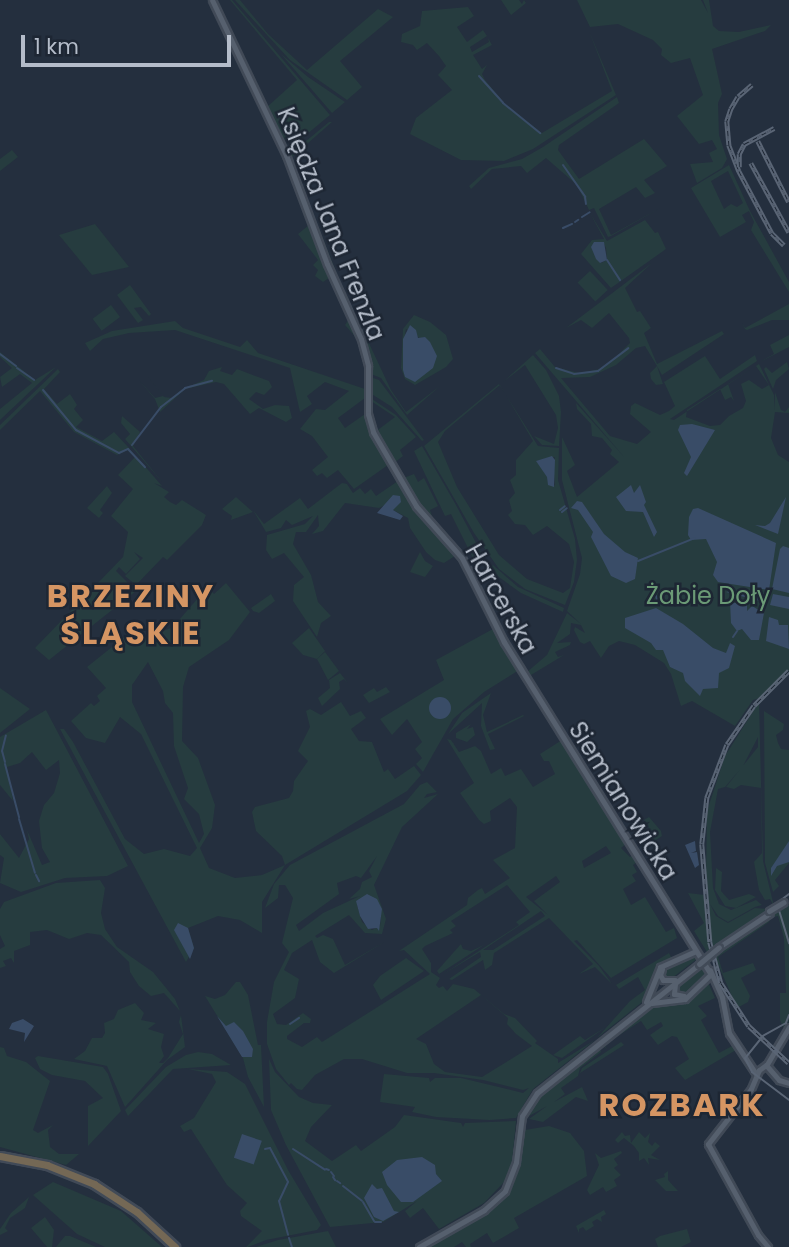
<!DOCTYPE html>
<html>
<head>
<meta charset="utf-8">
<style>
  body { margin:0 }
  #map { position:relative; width:789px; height:1247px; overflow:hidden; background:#242f3e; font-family:Poppins,sans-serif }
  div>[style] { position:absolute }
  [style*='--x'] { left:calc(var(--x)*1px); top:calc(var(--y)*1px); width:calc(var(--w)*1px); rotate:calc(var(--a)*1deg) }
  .green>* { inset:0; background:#263c3f; transform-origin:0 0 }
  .water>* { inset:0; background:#394c67; transform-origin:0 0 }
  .round { border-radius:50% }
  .stream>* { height:2px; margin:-1px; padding:0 1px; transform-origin:1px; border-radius:1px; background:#394c67 }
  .roads { filter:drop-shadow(2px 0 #414a57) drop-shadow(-2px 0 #414a57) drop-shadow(0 2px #414a57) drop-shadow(0 -2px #414a57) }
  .major>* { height:5px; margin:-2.5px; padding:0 2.5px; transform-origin:2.5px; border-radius:2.5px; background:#56606e }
  .highway>* { height:7px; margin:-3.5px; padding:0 3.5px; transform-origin:3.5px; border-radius:3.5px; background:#746855 }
  .tram>* { height:2px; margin:-1px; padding:0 1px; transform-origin:1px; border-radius:1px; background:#5a6575 }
  .rail>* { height:4.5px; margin-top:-2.25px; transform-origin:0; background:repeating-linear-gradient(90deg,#1d2633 0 5px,#5a6575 0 10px); box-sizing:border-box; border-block:2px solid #5a6575 }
  .bridges { filter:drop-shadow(2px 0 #414a57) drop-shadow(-2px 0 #414a57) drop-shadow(0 2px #414a57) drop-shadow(0 -2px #414a57) }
  .major-bridge>* { height:5px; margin:-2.5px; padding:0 2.5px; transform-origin:2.5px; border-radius:2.5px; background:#56606e }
  span { translate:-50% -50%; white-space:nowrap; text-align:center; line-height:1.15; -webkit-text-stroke:5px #1d2633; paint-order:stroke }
  .street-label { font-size:24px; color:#b4bcc9 }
  .park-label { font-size:24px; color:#6b9a76 }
  .district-label { font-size:32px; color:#d59563; font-weight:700; letter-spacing:2px }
  .scale { position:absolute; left:21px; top:35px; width:210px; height:32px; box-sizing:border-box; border:4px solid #b4bcc9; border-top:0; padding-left:9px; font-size:21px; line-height:24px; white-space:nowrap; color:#b4bcc9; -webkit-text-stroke:5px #1d2633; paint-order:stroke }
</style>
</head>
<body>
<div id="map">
  <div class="green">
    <div style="clip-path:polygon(230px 0,232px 0,330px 115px,295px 144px,283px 138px,267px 107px,297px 80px)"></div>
    <div style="clip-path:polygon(235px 0,240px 0,268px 34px,307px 70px,378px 9px,393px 17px,340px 61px,362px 87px,347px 100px,290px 60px)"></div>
    <div style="clip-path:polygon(501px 0,519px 0,522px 4px,524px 0,526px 3px,511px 15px)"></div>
    <div style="clip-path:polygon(577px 0,701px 0,708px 13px,703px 0,709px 0,713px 26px,719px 31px,739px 32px,771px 25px,765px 31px,712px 49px,722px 94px,718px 103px,719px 135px,727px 159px,722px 168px,697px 183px,690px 164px,713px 162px,709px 153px,717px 149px,712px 140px,699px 144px,677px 116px,703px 95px,690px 58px,671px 63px,661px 55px,662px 49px,653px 40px,618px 24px,590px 27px)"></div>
    <div style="clip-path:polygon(468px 7px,474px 16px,457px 27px,467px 42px,483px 30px,487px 36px,470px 47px,472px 52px,489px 42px,488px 38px,492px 45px,473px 55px,482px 69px,487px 65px,482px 74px,485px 80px,504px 103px,542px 133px,612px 91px,589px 31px,616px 95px,533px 149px,504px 161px,461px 160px,410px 134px,416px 118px,452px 90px,438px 75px,446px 66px,439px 56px,427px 43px,417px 50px,413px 45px,401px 42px,402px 34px,420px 26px,422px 11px)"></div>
    <div style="clip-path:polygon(281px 54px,308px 77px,345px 102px,332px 113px)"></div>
    <div style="clip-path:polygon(617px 97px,619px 103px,559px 145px,558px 150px,579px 179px,644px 139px,667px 166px,644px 180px,655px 193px,645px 198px,636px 187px,599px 209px,611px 235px,662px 207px,611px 236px,608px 237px,594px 208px,589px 210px,577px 185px,546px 158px,527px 173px,521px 166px,492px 169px,471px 189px,469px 186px,489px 168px,522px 159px,543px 147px)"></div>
    <div style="clip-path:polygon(329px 122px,332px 122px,291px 158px,341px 284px,391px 390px,406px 412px,440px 386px,407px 415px,381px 378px,371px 374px,368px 359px,288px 156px)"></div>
    <div style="clip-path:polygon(12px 150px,18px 157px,0 171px,0 159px)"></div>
    <div style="clip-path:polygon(evenodd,729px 165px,750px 211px,789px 282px,789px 292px,751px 230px,754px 222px,749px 211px,742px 215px,746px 222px,720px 237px,691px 188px,729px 165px,728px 171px,743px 203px,737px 207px,731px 204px,724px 209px,711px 181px,728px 171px)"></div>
    <div style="clip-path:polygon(evenodd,590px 213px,607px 241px,645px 220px,655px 233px,658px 232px,666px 249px,611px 288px,581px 254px,592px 240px,604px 239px,590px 213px,594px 242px,603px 242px,606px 248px,607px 260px,601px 263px,593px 252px,594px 242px)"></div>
    <div style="clip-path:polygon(95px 224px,129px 267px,92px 275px,59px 235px)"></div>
    <div style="clip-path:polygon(309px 225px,330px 278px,359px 341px,345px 325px,349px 319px,329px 278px,323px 282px,315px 276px,318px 270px,313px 265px,318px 260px,298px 234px)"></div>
    <div style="clip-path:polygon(evenodd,652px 263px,625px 288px,637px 312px,640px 311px,651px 328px,644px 333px,657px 364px,722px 331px,724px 334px,662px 375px,657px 366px,663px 384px,656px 385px,651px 379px,650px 373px,657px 366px,645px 346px,636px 348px,616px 365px,590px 377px,561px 378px,610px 436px,637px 444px,651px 432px,630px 414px,631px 406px,635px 403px,660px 415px,669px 411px,675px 406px,664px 382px,705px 356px,720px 379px,755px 355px,757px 361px,670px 419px,674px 420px,759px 364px,774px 395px,775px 410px,775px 392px,781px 410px,785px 412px,789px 407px,789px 413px,775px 412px,771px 438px,778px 455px,789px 462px,789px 671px,760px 698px,753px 700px,735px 726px,692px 701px,681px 706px,671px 674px,664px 663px,635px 645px,619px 641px,609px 646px,601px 658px,590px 641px,584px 644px,580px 642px,574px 630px,575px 627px,585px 633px,581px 625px,571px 623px,570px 634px,557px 643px,571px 642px,570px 645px,555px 652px,558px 657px,564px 655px,531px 675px,527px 672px,547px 655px,567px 613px,581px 624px,567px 611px,580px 574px,582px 558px,562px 480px,562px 437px,575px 465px,567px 471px,577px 497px,619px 462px,610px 454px,612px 450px,602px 438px,592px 436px,591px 424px,577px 409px,576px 403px,625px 458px,535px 353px,540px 349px,555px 367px,579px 373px,600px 369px,612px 361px,630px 343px,629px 338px,609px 313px,592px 328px,581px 320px,566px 328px,652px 263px,756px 366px,769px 385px,762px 389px,749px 380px,741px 384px,746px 401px,743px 408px,729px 416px,720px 425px,710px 426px,686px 417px,687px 410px,720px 389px,725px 400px,731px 397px,734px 401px,728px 384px,756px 366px)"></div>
    <div style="left:590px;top:271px;width:26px;height:17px;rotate:47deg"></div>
    <div style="clip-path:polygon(130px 285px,151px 314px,149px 316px,141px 307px,134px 308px,143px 320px,138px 323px,117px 295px)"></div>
    <div style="clip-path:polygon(789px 304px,789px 320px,772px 320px,747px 330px,745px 329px,742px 323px,745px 328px)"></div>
    <div style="left:111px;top:305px;width:15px;height:23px;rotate:53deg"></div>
    <div style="clip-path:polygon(evenodd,414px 315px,430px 322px,446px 335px,453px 359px,446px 367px,415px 385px,405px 379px,401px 368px,403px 329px,414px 315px,406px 329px,421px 339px,403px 370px,403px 347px,406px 329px)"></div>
    <div style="clip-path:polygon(175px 321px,183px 328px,240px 347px,247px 340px,258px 353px,365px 389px,365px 398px,338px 418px,345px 428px,365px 414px,388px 465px,354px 489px,338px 470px,327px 478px,322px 473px,317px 476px,312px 470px,328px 457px,312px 436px,300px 429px,316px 409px,325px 410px,349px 391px,325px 382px,307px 396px,312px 404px,300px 412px,290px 368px,175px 330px,129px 333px,103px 339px,90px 351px,85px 343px,112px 331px)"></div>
    <div style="clip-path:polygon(789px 335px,789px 347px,760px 362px,774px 354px,770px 345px)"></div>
    <div style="clip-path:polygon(0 352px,35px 380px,56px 367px,0 420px,0 409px,32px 383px,20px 374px,2px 387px,0 377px,12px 368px,0 357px)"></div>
    <div style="clip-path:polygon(533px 355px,546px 370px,559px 396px,561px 412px,559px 446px,542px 445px,534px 436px,554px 444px,558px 428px,556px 415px,525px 365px,503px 382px)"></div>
    <div style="clip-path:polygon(787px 362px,789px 369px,776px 380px,773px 389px,764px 369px,766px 367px,772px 373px)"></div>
    <div style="clip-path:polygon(222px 367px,220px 371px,232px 375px,237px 369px,269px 381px,272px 387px,264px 395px,256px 392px,249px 399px,263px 409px,275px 405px,289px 406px,292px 418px,286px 422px,259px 408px,250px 414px,224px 384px,216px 382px,185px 389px,160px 412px,155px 399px,138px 379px,155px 398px,163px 396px,145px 373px,164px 397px,172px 398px,183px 389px,204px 380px,209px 371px)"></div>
    <div style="clip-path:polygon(58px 369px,60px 372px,44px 389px,57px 404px,70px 394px,72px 397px,77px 405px,74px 409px,83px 420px,76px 427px,102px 441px,114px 432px,130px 449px,117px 455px,74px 432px,40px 391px,0 430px,0 425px)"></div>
    <div style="clip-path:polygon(373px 378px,379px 380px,424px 440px,422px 441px,392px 407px,370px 393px)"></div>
    <div style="clip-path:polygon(evenodd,499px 384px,538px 446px,559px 448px,558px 480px,575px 539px,577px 560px,574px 582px,565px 605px,525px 589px,499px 569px,474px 533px,424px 446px,499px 384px,500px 385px,533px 441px,516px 460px,516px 475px,510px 480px,515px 493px,509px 500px,512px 511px,508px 515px,515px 524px,525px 525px,533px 535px,547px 526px,569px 544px,574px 562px,570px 588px,563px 593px,527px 579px,499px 555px,457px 487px,438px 442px,445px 431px,500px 385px,499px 384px,555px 457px,553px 463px,555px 486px,537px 461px,555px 457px)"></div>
    <div style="clip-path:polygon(evenodd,369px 397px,396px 415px,416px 437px,400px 450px,403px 456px,394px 463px,390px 461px,371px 425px,369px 397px,371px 401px,395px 417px,375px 432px,370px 411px,371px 401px)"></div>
    <div style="clip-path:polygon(122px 416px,140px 432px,133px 446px,163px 483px,125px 439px,130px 434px,121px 423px)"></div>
    <div style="clip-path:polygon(422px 446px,456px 505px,484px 558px,475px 562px,451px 514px,445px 516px,414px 451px)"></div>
    <div style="clip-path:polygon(136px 456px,162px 486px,154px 483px,169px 492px,164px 497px,170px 502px,176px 505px,182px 500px,206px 515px,202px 525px,167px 560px,163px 557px,136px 585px,125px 576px,143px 558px,134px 552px,140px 559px,126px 574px,119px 567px,116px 571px,136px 591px,49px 660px,35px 648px,123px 557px,128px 532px,111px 516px,133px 489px,118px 475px)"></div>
    <div style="clip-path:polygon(414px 474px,418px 482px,424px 478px,438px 506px,430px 510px,432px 516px,428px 519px,401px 479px)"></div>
    <div style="clip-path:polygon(398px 481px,422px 518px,458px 554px,444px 563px,435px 560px,426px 552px,410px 528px,408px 518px,393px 510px,389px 503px,379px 508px,345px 503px,323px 531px,312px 534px,319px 526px,318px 515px,306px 532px,296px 532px,293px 544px,311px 575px,318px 602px,331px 616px,321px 623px,317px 637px,293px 601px,294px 585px,304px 577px,284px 553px,272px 559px,266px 550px,267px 535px,305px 524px,313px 516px,292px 525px,286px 520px,281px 528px,266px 532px,253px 510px,264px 524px,300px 498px,308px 509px,342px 483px,347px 484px,353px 493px,360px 488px,365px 494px,371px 489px,376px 496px)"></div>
    <div style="clip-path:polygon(107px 486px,112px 493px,100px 510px,103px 513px,99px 518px,87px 508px)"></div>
    <div style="clip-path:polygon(236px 497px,253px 512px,231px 520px,232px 516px,222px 509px)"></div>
    <div style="clip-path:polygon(420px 552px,425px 561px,433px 566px,425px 577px,410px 572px)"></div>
    <div style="clip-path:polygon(493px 565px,518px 587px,564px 608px,563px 612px,521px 593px,496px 575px,480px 573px)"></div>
    <div style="clip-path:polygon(evenodd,226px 583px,250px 612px,229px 640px,189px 667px,183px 687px,182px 741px,198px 758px,215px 805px,212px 828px,200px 848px,209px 868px,235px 878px,262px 875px,285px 865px,282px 856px,256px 831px,252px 812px,255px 807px,289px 798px,293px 791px,294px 781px,308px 761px,298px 751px,310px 727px,306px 711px,310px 709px,321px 715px,341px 702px,350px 716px,361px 711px,366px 718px,351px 729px,359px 741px,372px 742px,384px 772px,388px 769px,395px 779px,414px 766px,421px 775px,407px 791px,285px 865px,262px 902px,262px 933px,240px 920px,218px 916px,188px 928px,194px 948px,186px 962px,60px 729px,64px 729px,73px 742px,125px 839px,144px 854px,164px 849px,190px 856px,197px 848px,141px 734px,120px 717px,105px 743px,86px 738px,71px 721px,91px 703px,94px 706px,100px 701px,97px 696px,106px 688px,87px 667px,127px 635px,133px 642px,139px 640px,134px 630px,138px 629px,146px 638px,173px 627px,198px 598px,202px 603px,205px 600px,200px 595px,208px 587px,214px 594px,226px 583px,148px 662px,163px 691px,165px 703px,173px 713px,174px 746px,188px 788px,184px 799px,199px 814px,204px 834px,199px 843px,132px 702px,132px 685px,148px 662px)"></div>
    <div style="clip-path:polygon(271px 594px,275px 601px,259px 613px,253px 611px,251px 608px)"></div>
    <div style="clip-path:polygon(309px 628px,325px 651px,317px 659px,303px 655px,292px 643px)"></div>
    <div style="clip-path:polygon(493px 629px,519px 670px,484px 692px,453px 719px,423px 772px,416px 764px,422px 758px,415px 749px,422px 742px,407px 719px,392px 735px,380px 719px,444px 680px,436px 660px)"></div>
    <div style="clip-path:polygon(325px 652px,339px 671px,328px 680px,317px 659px)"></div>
    <div style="clip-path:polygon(340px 673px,348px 683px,344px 679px,339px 682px,340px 689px,322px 706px,318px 698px,330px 688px,329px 680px)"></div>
    <div style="clip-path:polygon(386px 687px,390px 692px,369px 703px,363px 695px,374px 688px,377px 692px)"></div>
    <div style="clip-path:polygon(0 688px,30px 709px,0 733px)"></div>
    <div style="clip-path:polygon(491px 693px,483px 715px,487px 732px,523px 715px,524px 716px,488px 734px,495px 749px,490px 750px,481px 726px,482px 703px,448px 734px,462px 713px)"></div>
    <div style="clip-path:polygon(759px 702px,763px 861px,774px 906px,770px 899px,765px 900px,759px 890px,754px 862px,762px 853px,761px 788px,741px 785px,734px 789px,726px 787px,758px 747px,758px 737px,743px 766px,725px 787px,718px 789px,710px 832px,713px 888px,719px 904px,731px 910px,756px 900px,762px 905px,755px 907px,728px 922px,718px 916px,710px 904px,716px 916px,728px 923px,755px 908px,768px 909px,712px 947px,706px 882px,707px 811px,725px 756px)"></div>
    <div style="clip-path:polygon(46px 710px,128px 866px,107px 876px,65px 878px,21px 892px,0 883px,4px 858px,0 855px,0 834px,19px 858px,29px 839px,27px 830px,42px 865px,50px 862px,42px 848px,39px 821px,44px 805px,54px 793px,60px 773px,59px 760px,46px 770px,32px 752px,20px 763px,7px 767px,13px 801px,0 785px,0 737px)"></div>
    <div style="clip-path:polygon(764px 711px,784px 724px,783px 730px,776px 735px,778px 743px,781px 749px,789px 750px,789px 863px,775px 880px,779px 886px,773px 892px,765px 863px)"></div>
    <div style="clip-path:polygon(471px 724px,467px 729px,473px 727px,475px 735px,467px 742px,456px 738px,456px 733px)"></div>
    <div style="clip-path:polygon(evenodd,447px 739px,451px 740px,459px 752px,475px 746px,481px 751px,491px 774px,501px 768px,505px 776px,521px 769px,533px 787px,555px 774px,549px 761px,544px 761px,540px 754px,562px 740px,627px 843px,621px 848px,630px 857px,634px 854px,638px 861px,633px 865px,637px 872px,632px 875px,636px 881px,623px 889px,631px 905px,645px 897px,666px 932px,674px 928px,677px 938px,611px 978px,577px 940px,574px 941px,599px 966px,612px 984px,595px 967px,579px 974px,593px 964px,549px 918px,494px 953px,492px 965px,485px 970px,483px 960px,452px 980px,449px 979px,481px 957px,480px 952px,442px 975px,519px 925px,516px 922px,530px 912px,507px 885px,451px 921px,456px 926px,450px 930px,453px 933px,425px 946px,422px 949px,431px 963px,431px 972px,440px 978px,436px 985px,439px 988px,443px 986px,447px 991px,453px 984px,474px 989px,504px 1014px,515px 1018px,537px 1041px,535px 1043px,558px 1059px,558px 1063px,595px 1040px,533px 1089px,516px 1118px,490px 1120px,436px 1117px,412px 1112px,415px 1107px,380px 1102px,384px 1074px,429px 1078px,430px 1082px,435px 1078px,461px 1078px,523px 1093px,529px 1088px,523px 1090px,483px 1080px,434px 1073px,407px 1073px,362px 1059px,344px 1059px,315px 1075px,302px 1090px,297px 1089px,291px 1083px,289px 1085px,276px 1069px,267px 1044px,267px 1022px,274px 982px,289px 952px,282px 943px,293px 898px,285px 885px,279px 885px,278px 898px,265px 908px,274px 884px,290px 865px,404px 804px,420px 785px,427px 782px,437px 792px,427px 794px,424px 798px,438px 794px,402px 827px,374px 885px,386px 919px,382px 934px,365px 933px,349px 915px,315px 936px,317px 938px,323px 935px,333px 939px,345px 965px,386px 941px,334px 973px,320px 962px,312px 940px,292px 953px,284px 970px,299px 979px,295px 998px,273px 1014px,277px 1024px,286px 1025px,303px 1013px,311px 1019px,310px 1023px,304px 1023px,287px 1036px,287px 1039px,302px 1047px,317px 1037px,322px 1042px,430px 974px,404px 950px,399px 951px,467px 905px,468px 898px,478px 890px,482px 888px,485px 894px,510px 878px,493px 860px,515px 848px,517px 807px,510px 798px,490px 811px,491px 821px,484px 824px,479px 820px,460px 793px,474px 783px,447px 739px,606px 846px,611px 853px,584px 868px,582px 861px,606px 846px,447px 739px,377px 856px,369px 871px,372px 877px,362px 882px,360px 889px,349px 899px,360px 896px,323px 913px,299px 931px,296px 925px,339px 894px,337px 883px,356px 876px,361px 878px,377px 856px,447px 739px,556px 876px,560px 882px,534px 901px,548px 915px,526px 897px,556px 876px,447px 739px,368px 895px,379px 904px,381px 919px,380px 926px,372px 930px,362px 922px,357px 905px,357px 901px,368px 895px,447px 739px,541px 911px,545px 916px,493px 950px,483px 950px,541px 911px,447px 739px,481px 995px,508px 1018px,507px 1024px,516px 1034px,532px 1046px,482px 1077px,445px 1072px,434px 1064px,426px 1044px,416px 1039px,481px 995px)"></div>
    <div style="clip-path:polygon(649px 817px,661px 831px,662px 836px,651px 843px,648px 838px,653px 834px,644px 820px)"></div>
    <div style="clip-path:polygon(716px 868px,722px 872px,721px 891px,729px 900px,749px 894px,756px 897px,736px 908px,725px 906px,715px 890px)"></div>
    <div style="clip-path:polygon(100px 880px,105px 888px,101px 913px,105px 929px,117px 947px,153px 972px,175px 999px,180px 1011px,164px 993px,151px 996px,139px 986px,130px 972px,129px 962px,101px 935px,87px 933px,69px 939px,47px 930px,30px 932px,30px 945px,14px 951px,14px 963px,11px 958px,3px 961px,6px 966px,0 968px,0 949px,5px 946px,0 935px,0 909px,4px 902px,56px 883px)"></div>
    <div style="clip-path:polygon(688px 893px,705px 895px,710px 949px,707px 952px,694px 931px,704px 923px)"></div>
    <div style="clip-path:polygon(789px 905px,789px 1020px,785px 1031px,780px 1020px,780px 993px,786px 993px,784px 938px,778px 916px,770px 918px,769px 922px,718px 957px,723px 973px,753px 963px,756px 970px,741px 978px,750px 996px,748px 1002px,737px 1008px,714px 955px,738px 936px)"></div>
    <div style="clip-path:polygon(461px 944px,463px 949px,471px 951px,484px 945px,439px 974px,437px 971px)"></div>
    <div style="clip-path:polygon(692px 948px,690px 952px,660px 966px,646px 999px,597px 1038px,630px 1001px,645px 990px,638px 977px,619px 989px,616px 985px,669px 953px,672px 959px)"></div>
    <div style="clip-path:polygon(691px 956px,697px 959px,668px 981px,662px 978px,665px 967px)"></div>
    <div style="clip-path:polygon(406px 958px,424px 971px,381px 1000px,373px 985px,380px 976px)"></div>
    <div style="clip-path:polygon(702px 963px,706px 975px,684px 996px,677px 995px,674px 988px)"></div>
    <div style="clip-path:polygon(707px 980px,715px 998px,698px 1006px,707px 1016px,701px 1020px,719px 1053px,734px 1045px,736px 1050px,685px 1080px,675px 1068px,689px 1059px,677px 1037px,672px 1036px,658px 1045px,650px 1035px,663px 1026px,661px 1022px,647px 1030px,641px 1021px,604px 1045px,607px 1049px,601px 1044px,652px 1005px,684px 1001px)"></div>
    <div style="clip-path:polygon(236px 982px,240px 982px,248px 995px,258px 1045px,261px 1045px,264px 1107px,248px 1077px,243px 1058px,205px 996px,215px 999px,225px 995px)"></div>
    <div style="clip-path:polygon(135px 1003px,144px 1013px,141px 1020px,156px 1023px,148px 1029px,164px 1034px,161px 1047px,164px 1056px,159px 1063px,163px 1063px,168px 1058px,183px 1034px,179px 1022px,181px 1015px,185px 1047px,167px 1060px,125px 1107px,107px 1066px,74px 1059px,85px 1051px,92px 1038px,102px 1038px,105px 1033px,104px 1023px,114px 1019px,118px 1010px)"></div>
    <div style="clip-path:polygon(606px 1027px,562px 1058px,553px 1055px,580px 1036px,585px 1040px)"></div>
    <div style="clip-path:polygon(621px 1042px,624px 1045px,580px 1073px,582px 1068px)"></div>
    <div style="clip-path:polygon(599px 1046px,601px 1052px,580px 1068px,578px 1076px,561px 1088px,565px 1094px,554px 1102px,582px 1087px,588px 1101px,576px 1097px,543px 1122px,529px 1119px,547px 1106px,522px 1120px,538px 1094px)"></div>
    <div style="clip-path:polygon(0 1047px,4px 1048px,7px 1056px,26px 1062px,50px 1081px,33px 1130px,38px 1133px,53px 1125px,48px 1130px,50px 1147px,59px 1154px,79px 1154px,66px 1165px,0 1147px)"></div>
    <div style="clip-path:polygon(198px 1052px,212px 1054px,231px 1065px,173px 1069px,128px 1116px,125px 1110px,166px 1067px,186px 1055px)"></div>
    <div style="clip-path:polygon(38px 1056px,103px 1067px,108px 1074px,121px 1111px,88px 1146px,88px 1106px,103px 1098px,85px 1081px,52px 1075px,40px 1069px,35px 1058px)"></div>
    <div style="clip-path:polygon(269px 1059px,275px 1072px,299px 1097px,313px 1103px,332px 1105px,311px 1127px,305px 1141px,332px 1161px,356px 1145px,361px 1151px,395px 1127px,404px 1115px,461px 1123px,463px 1127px,465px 1123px,516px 1121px,512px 1162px,506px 1180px,484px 1203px,439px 1229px,423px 1208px,410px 1218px,405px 1211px,417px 1201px,383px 1222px,330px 1227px,286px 1145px,271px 1110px)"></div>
    <div style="clip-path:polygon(188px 1069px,227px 1072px,245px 1084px,288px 1170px,321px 1225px,317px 1230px,266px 1240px,248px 1247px,239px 1247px,246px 1247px,262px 1231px,241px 1216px,240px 1211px,247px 1203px,227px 1185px,191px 1129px,184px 1132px,180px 1126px,194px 1118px,216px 1082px,212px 1074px)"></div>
    <div style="clip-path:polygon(521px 1124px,525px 1124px,525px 1130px,549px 1126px,570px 1133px,584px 1151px,587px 1176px,514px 1218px,519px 1228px,493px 1243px,487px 1233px,470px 1244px,471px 1247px,466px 1247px,462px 1242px,454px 1247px,429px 1247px,432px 1240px,434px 1242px,487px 1212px,504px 1196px,517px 1168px)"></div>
    <div style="clip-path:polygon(622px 1132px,625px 1136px,630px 1135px,631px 1143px,639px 1132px,645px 1138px,650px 1133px,648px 1142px,652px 1146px,655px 1142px,660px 1146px,651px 1155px,660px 1160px,648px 1158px,649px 1165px,644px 1158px,639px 1161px,639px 1153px,634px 1146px,624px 1138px,618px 1143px,615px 1140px)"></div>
    <div style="clip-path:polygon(621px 1151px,622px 1153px,614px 1159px,618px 1165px,614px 1168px,621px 1175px,614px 1180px,617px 1186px,606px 1192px,603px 1187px,590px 1195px,587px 1190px,599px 1165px,595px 1153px,601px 1158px)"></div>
    <div style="clip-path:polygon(668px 1171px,668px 1180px,678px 1191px,666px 1191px,655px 1180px,665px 1177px,664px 1174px)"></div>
    <div style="clip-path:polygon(53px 1182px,121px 1211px,162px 1247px,105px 1247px,77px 1234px,33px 1195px)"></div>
    <div style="clip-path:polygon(29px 1197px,25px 1208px,10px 1218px,5px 1228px,8px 1231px,0 1235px,0 1229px,11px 1213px)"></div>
    <div style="clip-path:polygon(604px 1210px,606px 1214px,601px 1217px,602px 1222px,597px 1219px,592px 1222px,594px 1226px,586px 1231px,583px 1227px,579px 1229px,579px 1233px,576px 1226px)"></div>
    <div style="clip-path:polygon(45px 1217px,54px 1230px,52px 1247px,47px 1247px,31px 1228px)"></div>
    <div style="clip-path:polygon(687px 1229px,691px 1242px,681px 1247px,658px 1247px,655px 1239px,660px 1236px)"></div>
    <div style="clip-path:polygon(328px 1231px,336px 1247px,256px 1247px,278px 1240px)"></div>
    <div style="clip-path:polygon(65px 1236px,70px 1236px,96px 1247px,56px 1247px)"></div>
  </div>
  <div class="water">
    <div style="clip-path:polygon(594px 242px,604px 242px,607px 260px,600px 263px,596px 259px,591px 247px)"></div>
    <div style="clip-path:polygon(410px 325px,416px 330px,418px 338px,425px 337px,430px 342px,437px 356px,433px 368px,415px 382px,405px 377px,403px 370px,403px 339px)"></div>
    <div style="clip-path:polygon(692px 424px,715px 430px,687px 476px,684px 473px,691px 457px,678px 430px,680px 425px)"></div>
    <div style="clip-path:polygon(552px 456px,555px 460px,554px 487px,548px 485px,547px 477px,536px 461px)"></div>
    <div style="clip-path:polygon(631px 485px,634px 493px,640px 485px,646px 502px,644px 505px,657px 532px,654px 537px,643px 512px,626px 511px,616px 497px)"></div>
    <div style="clip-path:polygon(393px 495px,400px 496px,401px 502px,393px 510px,403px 516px,400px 520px,377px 513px)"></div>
    <div style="clip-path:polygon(786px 497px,778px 534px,755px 525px,765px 526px,770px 523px)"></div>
    <div style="clip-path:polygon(577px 501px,582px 502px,604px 534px,625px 552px,638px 558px,635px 579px,626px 583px,611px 576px,591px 537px,593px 532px,578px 510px,571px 508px)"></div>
    <div style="clip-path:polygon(698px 508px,776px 543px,769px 590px,718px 582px,713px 575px,717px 562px,706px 539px,691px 540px,688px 535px,689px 517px,693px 509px)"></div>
    <div style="clip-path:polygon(783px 546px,789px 548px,789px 593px,772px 589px,780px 549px)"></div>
    <div style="clip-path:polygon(738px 590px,767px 594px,767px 600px,763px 602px,726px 592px)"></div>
    <div style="clip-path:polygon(773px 594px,789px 597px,789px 609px,770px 605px)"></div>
    <div style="clip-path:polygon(730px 602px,747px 605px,747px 611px,752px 606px,764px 613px,759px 640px,751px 640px,742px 629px,737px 631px,731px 623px)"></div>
    <div style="clip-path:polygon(656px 608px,683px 624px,713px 648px,726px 653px,730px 643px,735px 646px,729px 668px,719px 673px,718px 688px,703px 689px,700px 696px,685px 681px,683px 673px,670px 667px,663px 650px,656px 650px,651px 643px,625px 628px,625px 618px)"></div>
    <div style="clip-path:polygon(769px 617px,778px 620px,779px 625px,788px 625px,789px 649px,766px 641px)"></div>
    <div class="round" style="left:429px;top:697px;width:22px;height:22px"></div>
    <div style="clip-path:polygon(695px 841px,696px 851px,691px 853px,697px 852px,699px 865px,695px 868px,685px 845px)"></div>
    <div style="clip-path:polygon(789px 841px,789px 862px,777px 866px,771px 876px,771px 868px)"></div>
    <div style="clip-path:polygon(367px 894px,377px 899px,382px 909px,379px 931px,377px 928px,368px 929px,360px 916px,356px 901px)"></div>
    <div style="clip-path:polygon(178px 923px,188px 928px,194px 948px,190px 959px,174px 930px)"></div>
    <div style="clip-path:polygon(217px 1016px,226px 1026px,234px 1022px,243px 1031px,253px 1049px,252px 1057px,242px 1057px)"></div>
    <div style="clip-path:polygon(23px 1019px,34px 1026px,24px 1042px,25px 1033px,9px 1029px,12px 1023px)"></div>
    <div style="left:242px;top:1134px;width:21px;height:25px;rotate:19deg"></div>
    <div style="clip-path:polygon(422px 1157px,435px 1165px,436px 1174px,442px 1181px,413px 1202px,401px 1202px,387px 1185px,382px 1172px,397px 1160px)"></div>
    <div style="clip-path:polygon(372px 1184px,377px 1189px,382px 1188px,394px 1211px,399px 1212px,383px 1221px,374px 1217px,364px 1198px)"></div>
  </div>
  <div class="stream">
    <div style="--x:479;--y:76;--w:36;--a:48"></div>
    <div style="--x:503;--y:103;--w:48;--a:39"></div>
    <div style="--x:563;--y:165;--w:39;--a:55"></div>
    <div style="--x:585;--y:197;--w:7;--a:82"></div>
    <div style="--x:582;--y:217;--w:9;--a:-32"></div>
    <div style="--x:575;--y:222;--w:4;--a:-34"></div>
    <div style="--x:563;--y:228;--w:10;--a:-24"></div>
    <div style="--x:607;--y:260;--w:24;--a:57"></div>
    <div style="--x:0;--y:354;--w:20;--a:37"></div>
    <div style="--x:17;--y:368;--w:21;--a:35"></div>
    <div style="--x:556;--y:368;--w:19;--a:18"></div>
    <div style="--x:574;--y:374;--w:24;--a:-7"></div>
    <div style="--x:598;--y:371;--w:38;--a:-37"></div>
    <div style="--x:43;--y:390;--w:52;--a:50.5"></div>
    <div style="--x:76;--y:430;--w:49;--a:28.1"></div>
    <div style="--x:119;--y:453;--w:10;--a:-24"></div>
    <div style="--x:128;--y:449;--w:25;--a:47"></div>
    <div style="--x:132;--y:445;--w:48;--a:-52.7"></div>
    <div style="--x:161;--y:407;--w:31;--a:-38"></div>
    <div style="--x:185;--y:388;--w:28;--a:-15"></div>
    <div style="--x:560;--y:510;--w:6;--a:-39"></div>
    <div style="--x:562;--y:512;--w:6;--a:-39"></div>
    <div style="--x:638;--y:561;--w:61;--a:-22"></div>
    <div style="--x:656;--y:596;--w:3;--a:72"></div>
    <div style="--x:657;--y:602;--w:2;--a:63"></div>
    <div style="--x:733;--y:637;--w:7;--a:-56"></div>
    <div style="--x:5;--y:762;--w:11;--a:-105"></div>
    <div style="--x:2;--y:751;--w:16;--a:-76"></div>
    <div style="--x:5;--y:764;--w:55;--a:75.2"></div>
    <div style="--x:19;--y:819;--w:56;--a:73.5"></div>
    <div style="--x:36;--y:875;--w:7;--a:63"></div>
    <div style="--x:290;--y:1024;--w:11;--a:-34"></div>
    <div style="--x:265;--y:1149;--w:5;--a:-11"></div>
    <div style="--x:270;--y:1148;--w:38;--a:62"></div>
    <div style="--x:288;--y:1182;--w:21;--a:115"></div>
    <div style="--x:279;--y:1201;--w:35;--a:75"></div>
    <div style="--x:293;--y:1149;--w:38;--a:33"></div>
    <div style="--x:326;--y:1169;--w:3;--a:18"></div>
    <div style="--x:331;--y:1172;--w:5;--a:53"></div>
    <div style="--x:333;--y:1177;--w:4;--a:56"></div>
    <div style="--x:337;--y:1181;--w:4;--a:34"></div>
    <div style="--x:343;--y:1186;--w:24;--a:38"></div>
    <div style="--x:363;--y:1202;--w:22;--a:60"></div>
    <div style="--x:375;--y:1222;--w:6;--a:0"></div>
    <div style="--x:289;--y:1238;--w:9;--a:72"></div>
  </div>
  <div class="roads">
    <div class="major">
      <div style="--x:212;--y:0;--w:172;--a:64.5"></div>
      <div style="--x:286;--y:155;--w:116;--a:69.4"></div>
      <div style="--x:327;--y:264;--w:82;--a:65.6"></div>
      <div style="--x:361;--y:339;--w:28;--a:75"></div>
      <div style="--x:368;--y:366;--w:48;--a:90"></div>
      <div style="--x:368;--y:414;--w:19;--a:74"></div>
      <div style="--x:373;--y:432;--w:86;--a:59.8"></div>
      <div style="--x:416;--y:506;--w:69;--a:48.5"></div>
      <div style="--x:462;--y:558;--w:94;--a:63.4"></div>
      <div style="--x:504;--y:642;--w:391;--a:58.1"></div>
      <div style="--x:719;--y:947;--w:61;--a:-33.7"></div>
      <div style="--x:662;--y:969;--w:6;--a:108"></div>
      <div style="--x:660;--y:975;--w:6;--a:59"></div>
      <div style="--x:663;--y:980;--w:12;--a:0"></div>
      <div style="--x:710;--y:970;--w:30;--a:66"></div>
      <div style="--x:722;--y:997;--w:37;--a:79"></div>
      <div style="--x:729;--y:1033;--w:49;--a:56.6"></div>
      <div style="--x:675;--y:984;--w:10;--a:96"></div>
      <div style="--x:674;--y:994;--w:10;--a:11"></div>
      <div style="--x:646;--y:1002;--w:38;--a:-68"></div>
      <div style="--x:660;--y:967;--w:39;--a:-24"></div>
      <div style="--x:652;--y:1003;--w:33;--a:-7"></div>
      <div style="--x:685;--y:999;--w:36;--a:-44"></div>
      <div style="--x:766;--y:1065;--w:9;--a:144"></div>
      <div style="--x:759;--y:1070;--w:21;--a:113"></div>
      <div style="--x:751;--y:1089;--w:70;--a:128"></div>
      <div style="--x:708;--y:1144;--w:104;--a:61.2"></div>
      <div style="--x:758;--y:1235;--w:16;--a:50"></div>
      <div style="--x:766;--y:1065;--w:20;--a:49"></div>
      <div style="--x:779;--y:1080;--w:10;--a:17"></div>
      <div style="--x:766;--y:1066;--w:45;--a:-59.5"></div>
      <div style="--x:419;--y:1247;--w:75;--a:-29.6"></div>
      <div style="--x:484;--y:1210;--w:28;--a:-42"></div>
      <div style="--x:505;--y:1191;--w:31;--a:-69"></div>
      <div style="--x:516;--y:1162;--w:46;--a:-82.6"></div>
      <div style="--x:522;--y:1116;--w:27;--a:-57"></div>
      <div style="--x:537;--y:1093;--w:207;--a:-38.5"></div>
    </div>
    <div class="highway">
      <div style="--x:0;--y:1156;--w:48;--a:10.8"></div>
      <div style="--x:47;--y:1165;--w:51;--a:22"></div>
      <div style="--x:94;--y:1184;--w:51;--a:33.1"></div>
      <div style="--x:137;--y:1212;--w:52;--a:42.6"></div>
    </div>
  </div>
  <div class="tram">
    <div style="--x:789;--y:894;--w:10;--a:143"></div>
    <div style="--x:781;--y:900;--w:8;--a:113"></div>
    <div style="--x:778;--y:907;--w:38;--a:73"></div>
    <div style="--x:789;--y:1015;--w:9;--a:111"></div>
    <div style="--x:786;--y:1023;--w:26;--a:151"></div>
    <div style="--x:763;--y:1036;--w:28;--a:129"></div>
    <div style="--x:745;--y:1058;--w:16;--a:63"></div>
    <div style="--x:752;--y:1072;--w:46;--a:37.1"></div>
  </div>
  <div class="rail">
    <div style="--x:752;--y:85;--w:18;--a:139"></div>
    <div style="--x:738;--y:97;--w:14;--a:120"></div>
    <div style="--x:731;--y:109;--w:13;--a:108"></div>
    <div style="--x:727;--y:121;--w:24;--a:85"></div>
    <div style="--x:729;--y:145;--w:28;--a:69"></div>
    <div style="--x:739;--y:171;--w:70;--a:62"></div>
    <div style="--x:772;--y:233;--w:17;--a:45"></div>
    <div style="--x:758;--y:141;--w:68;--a:63.1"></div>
    <div style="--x:751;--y:163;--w:79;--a:61.2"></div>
    <div style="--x:739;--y:167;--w:13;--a:-90"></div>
    <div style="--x:739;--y:154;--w:11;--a:-63"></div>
    <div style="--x:744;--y:144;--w:34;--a:-28"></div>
    <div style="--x:789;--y:671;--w:49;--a:135"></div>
    <div style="--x:754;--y:706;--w:47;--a:124.7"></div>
    <div style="--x:727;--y:745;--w:57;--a:110.7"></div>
    <div style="--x:707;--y:798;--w:46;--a:96.2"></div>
    <div style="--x:702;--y:844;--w:98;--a:85.3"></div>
    <div style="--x:710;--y:942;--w:42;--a:75"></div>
    <div style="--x:721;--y:983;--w:51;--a:56.9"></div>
    <div style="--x:749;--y:1026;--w:54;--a:42.8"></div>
  </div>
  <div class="bridges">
    <div class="major-bridge">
      <div style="--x:769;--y:911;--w:17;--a:-31"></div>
      <div style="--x:699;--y:964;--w:26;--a:-40"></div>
    </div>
  </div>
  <div class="street-label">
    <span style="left:331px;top:224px;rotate:68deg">Księdza Jana Frenzla</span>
    <span style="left:501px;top:599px;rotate:61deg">Harcerska</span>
    <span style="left:623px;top:801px;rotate:58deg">Siemianowicka</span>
  </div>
  <div class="park-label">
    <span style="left:708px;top:596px">Żabie Doły</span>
  </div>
  <div class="district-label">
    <span style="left:131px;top:615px">BRZEZINY<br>ŚLĄSKIE</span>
    <span style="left:682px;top:1105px">ROZBARK</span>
  </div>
  <div class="scale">1 km</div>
</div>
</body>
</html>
